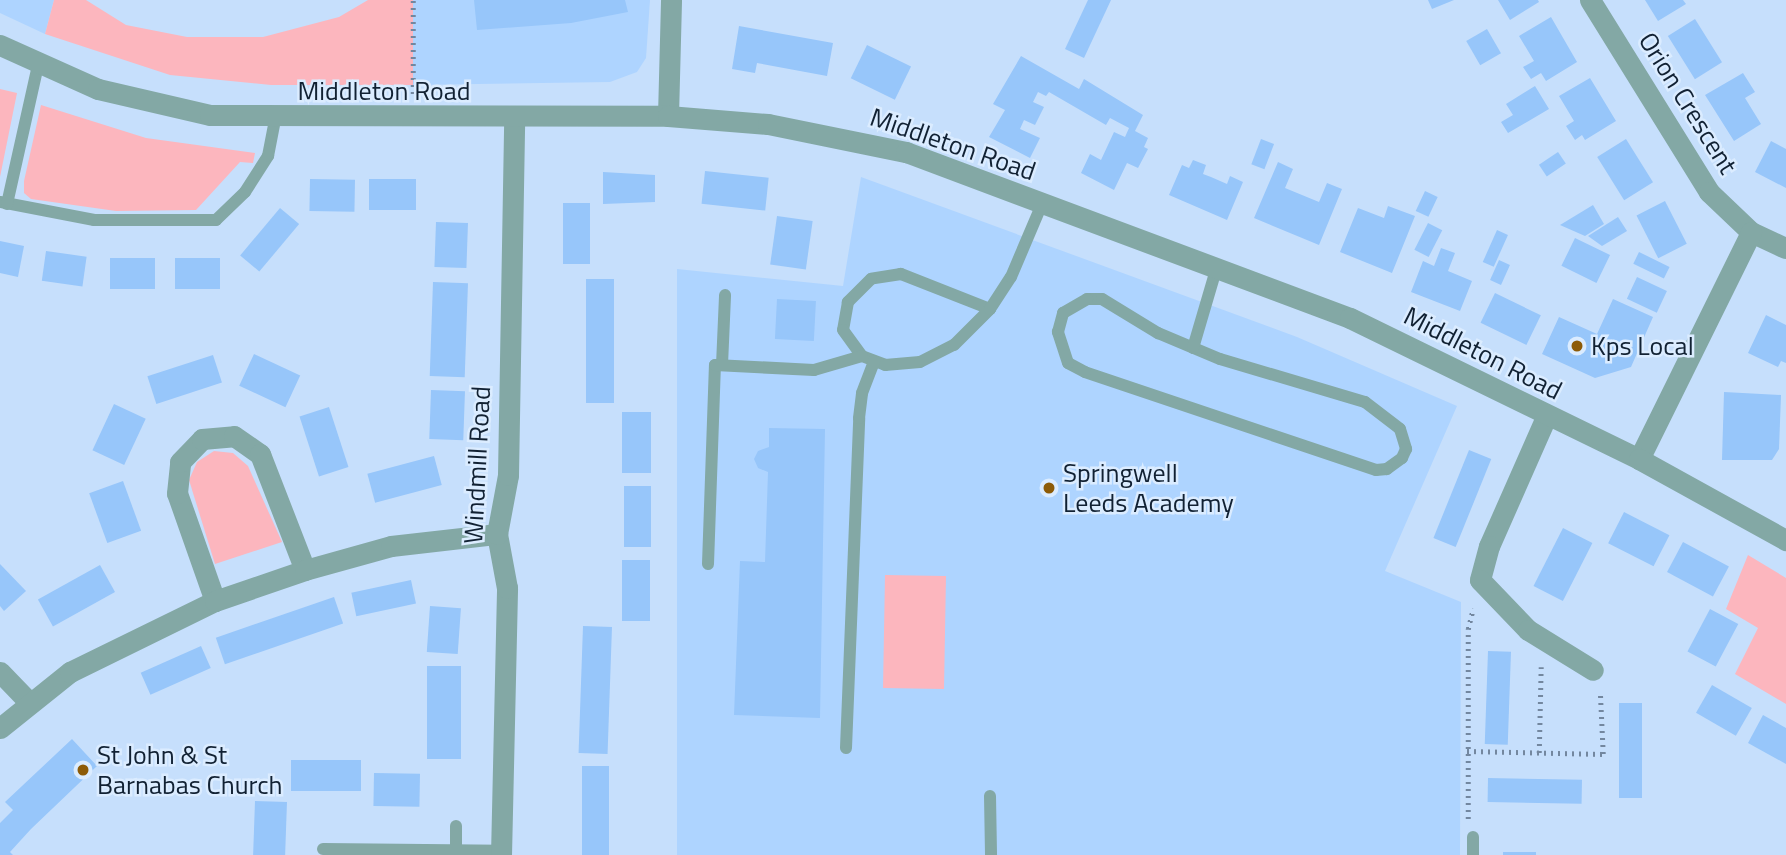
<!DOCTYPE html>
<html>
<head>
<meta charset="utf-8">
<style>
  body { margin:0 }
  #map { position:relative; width:1786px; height:855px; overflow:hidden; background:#c6dffc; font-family:"Titillium Web",sans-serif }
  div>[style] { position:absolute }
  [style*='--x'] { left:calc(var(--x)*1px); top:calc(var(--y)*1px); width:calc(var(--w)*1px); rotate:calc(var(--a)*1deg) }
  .built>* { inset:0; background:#aed4ff }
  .green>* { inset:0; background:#fcb6be; transform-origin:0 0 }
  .building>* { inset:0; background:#97c6fa; transform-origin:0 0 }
  .path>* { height:4.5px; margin-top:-2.25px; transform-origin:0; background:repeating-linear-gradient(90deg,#73879f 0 2px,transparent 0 7px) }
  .service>* { height:12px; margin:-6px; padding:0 6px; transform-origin:6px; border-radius:6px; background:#83a8a5 }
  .minor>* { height:21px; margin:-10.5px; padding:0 10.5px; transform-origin:10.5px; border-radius:10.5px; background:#83a8a5 }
  .tertiary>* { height:21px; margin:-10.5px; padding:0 10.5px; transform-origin:10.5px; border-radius:10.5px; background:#83a8a5 }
  .dots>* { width:19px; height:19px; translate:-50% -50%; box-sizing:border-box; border:4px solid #dbecff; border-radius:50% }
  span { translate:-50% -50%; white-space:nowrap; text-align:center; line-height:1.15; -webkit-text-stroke:5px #dbecff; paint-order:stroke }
  .street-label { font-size:26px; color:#112133 }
  .poi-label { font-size:26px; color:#112133 }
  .left { translate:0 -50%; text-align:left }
</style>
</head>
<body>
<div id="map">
  <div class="built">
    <div style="clip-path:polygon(0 0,54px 0,45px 34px,0 13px)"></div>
    <div style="clip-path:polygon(413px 0,650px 0,646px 58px,637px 72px,610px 82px,413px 85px)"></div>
    <div style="clip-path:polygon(861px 177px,1297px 337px,1457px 406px,1385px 571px,1461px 602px,1460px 855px,677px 855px,677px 269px,843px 286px)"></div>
  </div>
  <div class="green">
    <div style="clip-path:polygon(54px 0,86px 0,126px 25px,187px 37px,263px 37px,339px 17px,368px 0,413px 0,413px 85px,271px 85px,170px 75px,45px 34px)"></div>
    <div style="clip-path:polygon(0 89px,17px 93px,0 177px)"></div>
    <div style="clip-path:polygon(41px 105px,146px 138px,255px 153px,253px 163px,240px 162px,196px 210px,116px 211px,31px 199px,24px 193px,24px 181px)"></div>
    <div style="clip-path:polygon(214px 451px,233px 453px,248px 466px,282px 542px,215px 564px,189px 480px,197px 462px)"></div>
    <div style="clip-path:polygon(1748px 555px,1786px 578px,1786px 704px,1735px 674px,1758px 628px,1726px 609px)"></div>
    <div style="left:885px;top:575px;width:61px;height:113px;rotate:1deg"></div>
  </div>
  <div class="building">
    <div style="clip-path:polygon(474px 0,625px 0,628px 12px,571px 23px,477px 30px)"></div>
    <div style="clip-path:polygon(1088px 0,1111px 0,1084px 58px,1065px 49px)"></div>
    <div style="clip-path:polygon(1428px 0,1454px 0,1432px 9px)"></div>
    <div style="clip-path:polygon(1498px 0,1538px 0,1539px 2px,1510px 20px)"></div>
    <div style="clip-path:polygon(1645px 0,1683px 0,1686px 4px,1658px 21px)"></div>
    <div style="clip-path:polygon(1551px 17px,1577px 62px,1546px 81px,1541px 73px,1531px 79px,1523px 67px,1534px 61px,1519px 36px)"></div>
    <div style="left:1695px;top:19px;width:51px;height:32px;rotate:58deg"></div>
    <div style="clip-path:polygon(739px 26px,833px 43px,827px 76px,757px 63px,755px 73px,732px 69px)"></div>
    <div style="left:1487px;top:29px;width:28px;height:24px;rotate:60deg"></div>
    <div style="left:867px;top:45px;width:49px;height:37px;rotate:26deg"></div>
    <div style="clip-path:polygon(1021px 56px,1079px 89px,1084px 79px,1143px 115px,1135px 131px,1148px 138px,1144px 147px,1148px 149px,1138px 168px,1127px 163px,1114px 190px,1081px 173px,1090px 154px,1101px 160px,1114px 132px,1125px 137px,1129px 128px,1110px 118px,1106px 125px,1049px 92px,1046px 96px,1038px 92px,1033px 102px,1044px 107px,1035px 125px,1024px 120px,1020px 129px,1040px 138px,1030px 158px,989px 137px,1005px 110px,993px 104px)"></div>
    <div style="clip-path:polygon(1743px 73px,1755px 92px,1745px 98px,1761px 124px,1734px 141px,1705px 95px)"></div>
    <div style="clip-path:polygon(1590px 78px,1616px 121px,1585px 140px,1582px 135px,1575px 140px,1566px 126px,1574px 121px,1559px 96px)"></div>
    <div style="clip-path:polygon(1535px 86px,1549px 109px,1508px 133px,1501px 122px,1513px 115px,1506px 104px)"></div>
    <div style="left:1261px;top:139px;width:14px;height:27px;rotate:21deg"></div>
    <div style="left:1626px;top:139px;width:51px;height:34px;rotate:58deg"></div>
    <div style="clip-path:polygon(1771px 141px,1786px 149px,1786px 188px,1755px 172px)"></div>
    <div style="left:1558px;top:152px;width:14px;height:23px;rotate:56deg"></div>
    <div style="clip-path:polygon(1193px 160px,1206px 165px,1203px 174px,1211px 177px,1227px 184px,1230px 176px,1243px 182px,1227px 220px,1169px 195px,1182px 165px,1189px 168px)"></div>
    <div style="clip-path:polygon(1278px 162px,1293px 169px,1285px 188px,1319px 202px,1327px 183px,1342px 189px,1319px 245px,1254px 218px)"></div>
    <div style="left:705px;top:171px;width:64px;height:33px;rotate:6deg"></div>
    <div style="clip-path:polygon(603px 172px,655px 175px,655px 202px,603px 204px)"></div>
    <div style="left:310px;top:179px;width:45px;height:32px;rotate:1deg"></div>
    <div style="left:369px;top:179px;width:47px;height:31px"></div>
    <div style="left:1425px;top:191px;width:14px;height:22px;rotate:25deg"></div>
    <div style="left:1665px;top:201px;width:48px;height:32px;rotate:63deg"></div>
    <div style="left:563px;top:203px;width:27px;height:61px"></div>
    <div style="clip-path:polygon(1593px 205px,1604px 224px,1585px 236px,1560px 225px)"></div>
    <div style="clip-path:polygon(1388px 206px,1415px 216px,1392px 273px,1340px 252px,1358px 208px,1384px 218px)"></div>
    <div style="left:280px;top:208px;width:25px;height:62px;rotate:40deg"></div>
    <div style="left:777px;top:216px;width:36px;height:49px;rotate:8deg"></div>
    <div style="clip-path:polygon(1618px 217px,1627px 231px,1602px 246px,1588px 236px)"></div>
    <div style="left:436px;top:222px;width:32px;height:45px;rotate:2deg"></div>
    <div style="left:1428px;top:223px;width:16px;height:30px;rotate:27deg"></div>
    <div style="left:1497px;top:230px;width:12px;height:35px;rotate:24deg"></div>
    <div style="left:1575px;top:238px;width:39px;height:31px;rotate:26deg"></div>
    <div style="clip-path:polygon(0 241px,24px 246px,18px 277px,0 273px)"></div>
    <div style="clip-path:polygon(1441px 248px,1455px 253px,1448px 271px,1472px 281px,1460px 311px,1411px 292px,1423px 261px,1434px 266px)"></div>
    <div style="left:46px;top:251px;width:41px;height:30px;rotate:8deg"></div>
    <div style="left:1639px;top:252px;width:34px;height:13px;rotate:26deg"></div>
    <div style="left:110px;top:258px;width:45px;height:31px"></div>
    <div style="left:175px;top:258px;width:45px;height:31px"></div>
    <div style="left:1499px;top:260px;width:12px;height:22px;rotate:24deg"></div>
    <div style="left:1637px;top:277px;width:33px;height:24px;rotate:25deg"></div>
    <div style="left:586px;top:279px;width:28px;height:124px"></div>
    <div style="left:433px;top:282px;width:35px;height:94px;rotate:2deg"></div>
    <div style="left:1495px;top:293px;width:51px;height:33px;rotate:26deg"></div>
    <div style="left:777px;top:299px;width:39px;height:40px;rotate:3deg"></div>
    <div style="clip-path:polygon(1613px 299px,1653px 317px,1631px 367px,1595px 378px,1542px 354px,1559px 317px,1597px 334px)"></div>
    <div style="clip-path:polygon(1766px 315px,1786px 325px,1786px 363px,1781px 361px,1778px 367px,1748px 353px)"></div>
    <div style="left:254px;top:354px;width:51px;height:35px;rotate:25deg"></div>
    <div style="left:213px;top:355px;width:29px;height:69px;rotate:72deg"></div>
    <div style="left:431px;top:390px;width:34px;height:49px;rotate:2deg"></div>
    <div style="clip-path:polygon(1724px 392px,1781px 395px,1779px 449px,1772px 460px,1722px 460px)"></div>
    <div style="left:114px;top:404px;width:35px;height:51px;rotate:25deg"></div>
    <div style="left:329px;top:407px;width:63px;height:31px;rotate:72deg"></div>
    <div style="left:622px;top:412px;width:29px;height:61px"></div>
    <div style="clip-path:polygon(769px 428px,825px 429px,820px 718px,734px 715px,740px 561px,765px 562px,768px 472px,758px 468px,754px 459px,758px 451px,769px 447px)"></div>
    <div style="left:1469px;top:450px;width:24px;height:95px;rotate:22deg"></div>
    <div style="left:434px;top:456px;width:30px;height:69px;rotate:75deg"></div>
    <div style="left:123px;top:481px;width:53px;height:36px;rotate:70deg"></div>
    <div style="left:624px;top:486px;width:27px;height:61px"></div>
    <div style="left:1624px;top:512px;width:51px;height:35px;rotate:27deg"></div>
    <div style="left:1563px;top:528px;width:33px;height:65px;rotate:27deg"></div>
    <div style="left:1683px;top:542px;width:52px;height:34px;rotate:28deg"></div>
    <div style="left:622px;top:560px;width:28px;height:61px"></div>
    <div style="clip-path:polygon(0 564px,26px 591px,4px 611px,0 606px)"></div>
    <div style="left:100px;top:565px;width:31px;height:71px;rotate:61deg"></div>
    <div style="left:411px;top:580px;width:24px;height:61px;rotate:78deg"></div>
    <div style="left:334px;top:597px;width:28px;height:125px;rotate:71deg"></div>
    <div style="left:430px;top:606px;width:31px;height:46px;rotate:4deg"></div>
    <div style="left:1710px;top:609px;width:32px;height:48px;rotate:28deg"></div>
    <div style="left:583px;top:626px;width:29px;height:127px;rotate:2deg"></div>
    <div style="left:201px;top:646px;width:24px;height:66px;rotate:66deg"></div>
    <div style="left:1488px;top:651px;width:23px;height:93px;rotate:2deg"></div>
    <div style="left:427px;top:666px;width:34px;height:93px"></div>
    <div style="left:1712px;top:685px;width:46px;height:32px;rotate:30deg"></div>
    <div style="left:1619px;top:703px;width:23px;height:95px"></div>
    <div style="clip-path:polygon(1763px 715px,1786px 728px,1786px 764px,1748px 743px)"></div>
    <div style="clip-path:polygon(72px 739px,97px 766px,31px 829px,10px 852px,13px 855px,0 855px,0 823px,13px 810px,5px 802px)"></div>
    <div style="left:291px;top:760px;width:70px;height:31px"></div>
    <div style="left:582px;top:766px;width:27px;height:89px"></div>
    <div style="left:374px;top:773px;width:46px;height:33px;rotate:1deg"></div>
    <div style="left:1488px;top:778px;width:94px;height:24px;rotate:1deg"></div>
    <div style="left:255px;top:801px;width:32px;height:54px;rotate:2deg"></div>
    <div style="left:1503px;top:852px;width:33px;height:3px"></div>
  </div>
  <div class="path">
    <div style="--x:413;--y:94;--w:94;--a:-90"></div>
    <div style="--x:1467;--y:751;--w:136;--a:1.3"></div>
    <div style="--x:1603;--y:754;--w:63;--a:-92.7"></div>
    <div style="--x:1539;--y:753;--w:86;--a:-88.7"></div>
    <div style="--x:1468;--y:819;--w:190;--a:-90"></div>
    <div style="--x:1468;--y:629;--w:21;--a:-76"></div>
  </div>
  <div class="service">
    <div style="--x:0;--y:202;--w:96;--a:10.8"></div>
    <div style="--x:94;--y:220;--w:122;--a:0"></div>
    <div style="--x:216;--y:220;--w:40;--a:-44"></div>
    <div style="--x:245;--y:192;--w:43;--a:-57.4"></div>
    <div style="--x:268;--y:156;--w:38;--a:-79"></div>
    <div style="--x:7;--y:204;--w:142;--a:-77.4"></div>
    <div style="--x:1087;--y:299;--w:15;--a:0"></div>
    <div style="--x:1102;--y:299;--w:66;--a:31.3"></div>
    <div style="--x:1158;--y:333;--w:67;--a:22.8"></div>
    <div style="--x:1220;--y:359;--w:151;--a:16.5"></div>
    <div style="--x:1365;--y:402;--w:44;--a:37.6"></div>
    <div style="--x:1400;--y:429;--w:21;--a:73"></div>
    <div style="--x:1406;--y:449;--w:10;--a:114"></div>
    <div style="--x:1402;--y:458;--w:19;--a:144"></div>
    <div style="--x:1387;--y:469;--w:11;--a:175"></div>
    <div style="--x:1376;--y:470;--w:307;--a:-161.4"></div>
    <div style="--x:1085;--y:372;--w:19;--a:-152"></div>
    <div style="--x:1068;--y:363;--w:33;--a:-108"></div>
    <div style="--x:1058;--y:332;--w:20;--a:-75"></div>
    <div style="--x:1063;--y:313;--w:28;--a:-30"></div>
    <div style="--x:990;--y:309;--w:96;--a:-158.5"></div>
    <div style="--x:901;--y:274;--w:30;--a:171"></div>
    <div style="--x:871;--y:279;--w:33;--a:135"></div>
    <div style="--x:848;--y:302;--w:28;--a:100"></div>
    <div style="--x:843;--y:330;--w:32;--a:54"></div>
    <div style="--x:862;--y:356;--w:25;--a:21"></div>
    <div style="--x:885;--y:365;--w:35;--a:-5"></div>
    <div style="--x:920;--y:362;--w:38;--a:-27"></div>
    <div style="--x:954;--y:345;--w:51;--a:-45"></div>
    <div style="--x:990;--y:309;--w:38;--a:-57"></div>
    <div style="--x:1011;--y:277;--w:79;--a:-67"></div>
    <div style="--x:1193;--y:348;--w:81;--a:-73.6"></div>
    <div style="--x:722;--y:365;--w:70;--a:-87.5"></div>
    <div style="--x:708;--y:564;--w:199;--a:-88"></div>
    <div style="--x:715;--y:365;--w:99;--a:2.9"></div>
    <div style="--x:814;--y:370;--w:50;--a:-16.3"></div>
    <div style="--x:846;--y:748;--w:330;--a:-87.7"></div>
    <div style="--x:859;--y:418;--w:25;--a:-83"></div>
    <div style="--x:862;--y:393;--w:34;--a:-69"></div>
    <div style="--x:990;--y:796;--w:59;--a:89"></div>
    <div style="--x:1473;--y:837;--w:18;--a:90"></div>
    <div style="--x:323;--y:849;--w:178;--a:0.6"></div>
    <div style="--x:456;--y:855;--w:29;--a:-90"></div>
  </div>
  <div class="minor">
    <div style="--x:1590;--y:0;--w:226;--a:58.2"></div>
    <div style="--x:1709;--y:192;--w:58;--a:43.6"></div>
    <div style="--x:1751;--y:232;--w:38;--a:25"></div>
    <div style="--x:668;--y:116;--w:116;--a:-88.5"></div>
    <div style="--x:1546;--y:417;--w:141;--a:113.8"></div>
    <div style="--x:1489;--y:546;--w:35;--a:105"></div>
    <div style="--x:1480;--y:580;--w:69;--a:46.2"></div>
    <div style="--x:1528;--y:630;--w:76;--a:31.6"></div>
    <div style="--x:1639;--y:459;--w:253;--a:-63.7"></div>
    <div style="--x:215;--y:601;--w:114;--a:-109.4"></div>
    <div style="--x:177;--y:493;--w:31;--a:-84"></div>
    <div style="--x:180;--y:462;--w:32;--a:-46"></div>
    <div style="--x:202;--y:439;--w:32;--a:-5"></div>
    <div style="--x:234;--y:436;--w:32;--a:35"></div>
    <div style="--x:260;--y:454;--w:124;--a:68.8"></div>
    <div style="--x:0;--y:672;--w:42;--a:46"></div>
    <div style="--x:0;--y:728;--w:90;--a:-38.7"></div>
    <div style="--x:70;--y:672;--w:161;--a:-26.1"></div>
    <div style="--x:215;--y:601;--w:95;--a:-19"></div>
    <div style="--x:305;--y:570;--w:89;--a:-15.6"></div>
    <div style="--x:391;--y:546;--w:107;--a:-6.5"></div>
    <div style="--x:501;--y:855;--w:267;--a:-88.7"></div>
    <div style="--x:507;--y:588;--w:55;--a:-100.5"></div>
    <div style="--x:497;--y:534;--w:60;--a:-79.4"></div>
    <div style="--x:508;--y:475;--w:357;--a:-89"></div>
  </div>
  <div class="tertiary">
    <div style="--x:0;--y:45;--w:107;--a:24.2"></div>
    <div style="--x:98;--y:89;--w:115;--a:13.1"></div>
    <div style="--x:210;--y:115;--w:458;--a:0.1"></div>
    <div style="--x:668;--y:116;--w:100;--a:4.6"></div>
    <div style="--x:768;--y:124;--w:141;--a:11.5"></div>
    <div style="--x:906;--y:152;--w:474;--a:20.5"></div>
    <div style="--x:1350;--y:318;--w:322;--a:26"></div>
    <div style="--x:1639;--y:459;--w:168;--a:28.9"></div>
  </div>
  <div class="dots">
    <div style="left:1577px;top:346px;background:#8d5b07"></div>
    <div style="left:1049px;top:488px;background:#8d5b07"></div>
    <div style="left:83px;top:770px;background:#8d5b07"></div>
  </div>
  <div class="street-label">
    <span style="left:384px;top:91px">Middleton Road</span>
    <span style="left:1688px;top:103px;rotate:58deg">Orion Crescent</span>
    <span style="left:953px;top:144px;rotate:19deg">Middleton Road</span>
    <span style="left:1483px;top:353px;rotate:27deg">Middleton Road</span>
    <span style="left:477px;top:465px;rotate:-87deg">Windmill Road</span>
  </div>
  <div class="poi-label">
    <span class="left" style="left:1591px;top:346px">Kps Local</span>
    <span class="left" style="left:1063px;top:488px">Springwell<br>Leeds Academy</span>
    <span class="left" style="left:97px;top:770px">St John &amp; St<br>Barnabas Church</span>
  </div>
</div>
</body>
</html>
